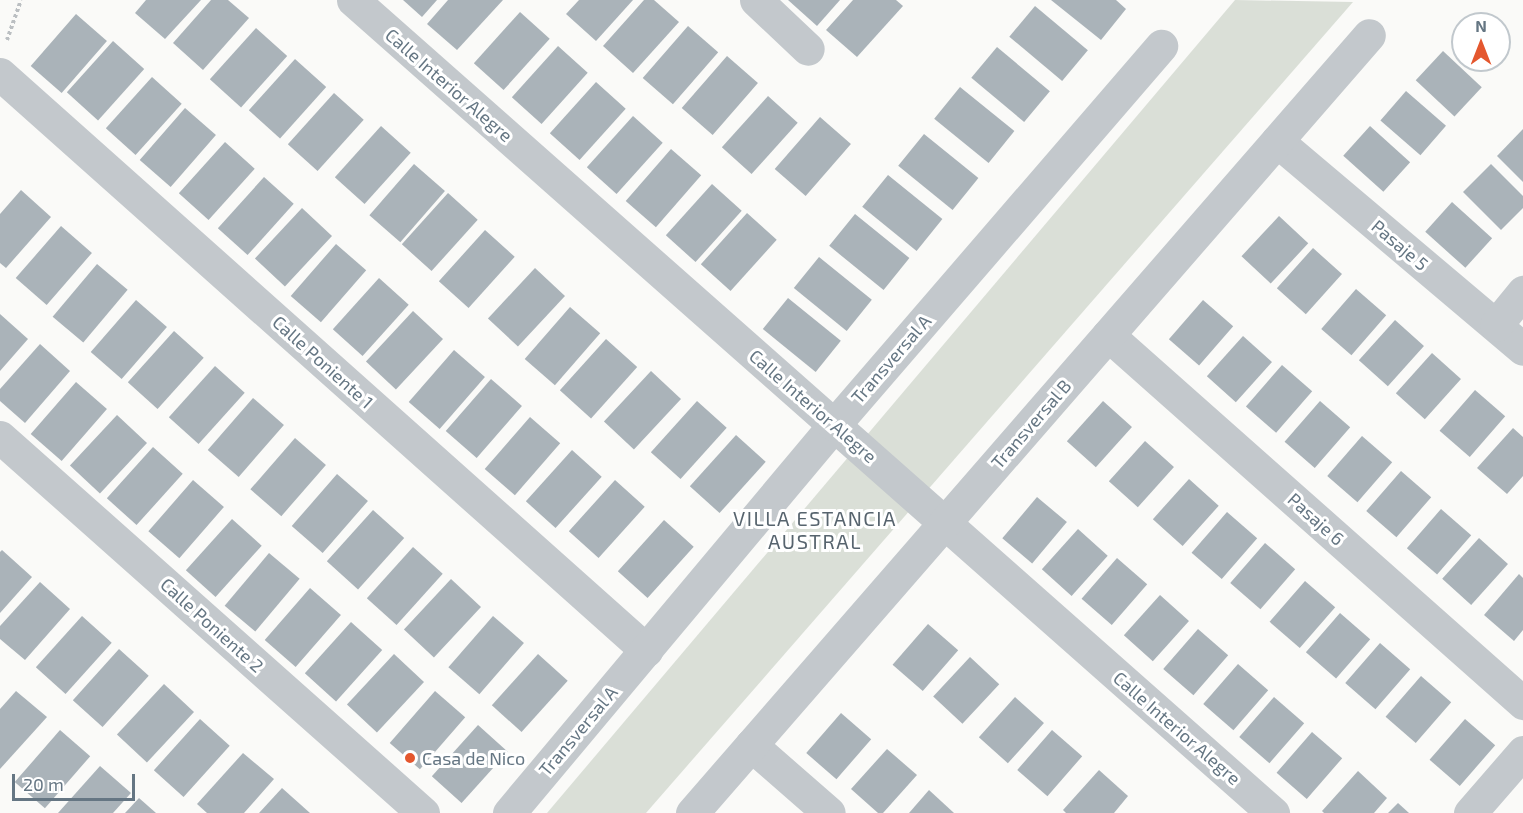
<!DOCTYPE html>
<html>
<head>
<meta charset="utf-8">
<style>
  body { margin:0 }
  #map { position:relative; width:1523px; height:813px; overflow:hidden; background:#fafaf8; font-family:"Exo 2",sans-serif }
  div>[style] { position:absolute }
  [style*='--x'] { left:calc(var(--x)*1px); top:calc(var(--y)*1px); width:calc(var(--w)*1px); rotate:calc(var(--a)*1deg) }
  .green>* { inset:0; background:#dadfd7 }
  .building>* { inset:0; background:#aab3b9; transform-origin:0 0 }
  .path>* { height:4px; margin-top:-2px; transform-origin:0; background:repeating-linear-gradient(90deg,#bbbfc2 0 3px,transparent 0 6px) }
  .street>* { height:33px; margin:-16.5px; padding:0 16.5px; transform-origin:16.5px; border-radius:16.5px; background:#c3c8cc }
  .dots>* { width:16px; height:16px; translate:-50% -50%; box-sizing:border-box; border:3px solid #fff; border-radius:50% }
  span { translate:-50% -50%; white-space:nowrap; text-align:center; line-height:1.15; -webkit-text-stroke:6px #fff; paint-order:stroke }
  .street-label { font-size:18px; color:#657683 }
  .poi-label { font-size:18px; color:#657683 }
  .left { translate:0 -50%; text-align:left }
  .neighbourhood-label { font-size:20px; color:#57646e; letter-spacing:1.5px }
  .north { position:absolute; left:1451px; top:12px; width:60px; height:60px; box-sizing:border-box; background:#fff; border:2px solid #c1c8cd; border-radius:50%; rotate:0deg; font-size:16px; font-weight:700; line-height:24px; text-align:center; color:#657683 }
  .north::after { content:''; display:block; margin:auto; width:21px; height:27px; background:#e4572e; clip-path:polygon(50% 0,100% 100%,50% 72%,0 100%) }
  .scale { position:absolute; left:12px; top:774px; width:123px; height:27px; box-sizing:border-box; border:3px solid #657683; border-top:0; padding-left:8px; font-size:18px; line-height:21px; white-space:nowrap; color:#657683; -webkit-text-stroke:4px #fff; paint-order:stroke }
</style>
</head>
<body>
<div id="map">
  <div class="green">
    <div style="clip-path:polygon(1235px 0,1353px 2px,646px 813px,547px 813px)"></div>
  </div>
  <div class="building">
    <div style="clip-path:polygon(146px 0,201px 0,165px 39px,135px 13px)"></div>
    <div style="clip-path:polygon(211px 0,228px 0,249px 18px,203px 70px,173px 43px)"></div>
    <div style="clip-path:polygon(403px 0,437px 0,422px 17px)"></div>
    <div style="clip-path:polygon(448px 0,503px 0,457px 50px,427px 24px)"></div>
    <div style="clip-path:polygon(579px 0,633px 0,596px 41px,566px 14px)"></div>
    <div style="clip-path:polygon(644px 0,654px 0,679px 22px,633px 73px,603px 46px)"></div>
    <div style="clip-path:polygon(788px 0,840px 0,817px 26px)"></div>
    <div style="clip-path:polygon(853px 0,896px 0,903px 6px,857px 57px,826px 30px)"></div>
    <div style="clip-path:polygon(1051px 0,1116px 0,1126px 9px,1101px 40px)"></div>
    <div style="left:1035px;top:6px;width:69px;height:40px;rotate:40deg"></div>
    <div style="left:520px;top:12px;width:40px;height:69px;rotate:42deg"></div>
    <div style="left:76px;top:14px;width:41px;height:69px;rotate:41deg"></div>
    <div style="left:688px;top:26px;width:40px;height:69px;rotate:41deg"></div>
    <div style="left:256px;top:28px;width:42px;height:69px;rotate:42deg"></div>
    <div style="left:113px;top:41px;width:42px;height:69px;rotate:42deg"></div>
    <div style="left:558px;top:46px;width:40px;height:69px;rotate:42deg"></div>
    <div style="left:997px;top:47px;width:69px;height:40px;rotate:40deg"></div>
    <div style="left:1443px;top:51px;width:53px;height:40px;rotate:43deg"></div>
    <div style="left:727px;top:56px;width:41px;height:69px;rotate:41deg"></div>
    <div style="left:295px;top:59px;width:42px;height:69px;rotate:42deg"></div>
    <div style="left:152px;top:77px;width:40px;height:69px;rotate:42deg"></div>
    <div style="left:596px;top:82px;width:40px;height:69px;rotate:42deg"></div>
    <div style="left:960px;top:87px;width:70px;height:41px;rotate:39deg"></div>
    <div style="left:1406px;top:91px;width:53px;height:39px;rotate:41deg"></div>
    <div style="left:334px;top:93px;width:40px;height:69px;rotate:42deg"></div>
    <div style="left:768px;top:96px;width:40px;height:69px;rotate:42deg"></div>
    <div style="left:185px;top:108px;width:41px;height:69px;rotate:41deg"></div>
    <div style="left:633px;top:116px;width:40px;height:69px;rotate:42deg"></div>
    <div style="left:820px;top:117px;width:41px;height:69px;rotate:41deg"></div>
    <div style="left:381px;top:126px;width:40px;height:69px;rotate:42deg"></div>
    <div style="left:1370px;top:126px;width:54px;height:40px;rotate:42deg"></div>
    <div style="clip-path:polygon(1523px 129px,1523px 182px,1497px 156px)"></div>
    <div style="left:924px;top:134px;width:70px;height:41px;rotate:39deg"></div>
    <div style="left:225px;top:142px;width:40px;height:69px;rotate:42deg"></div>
    <div style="left:671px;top:149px;width:40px;height:69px;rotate:41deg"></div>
    <div style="left:414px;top:164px;width:41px;height:68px;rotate:41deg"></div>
    <div style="clip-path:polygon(1491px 164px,1523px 196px,1523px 208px,1501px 230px,1463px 192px)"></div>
    <div style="left:888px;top:175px;width:70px;height:41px;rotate:39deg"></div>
    <div style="left:264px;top:177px;width:40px;height:69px;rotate:42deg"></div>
    <div style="left:712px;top:184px;width:40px;height:69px;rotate:42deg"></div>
    <div style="clip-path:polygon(21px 190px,51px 217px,6px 268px,0 263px,0 214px)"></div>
    <div style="left:448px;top:193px;width:40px;height:69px;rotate:42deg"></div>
    <div style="left:1452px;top:202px;width:54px;height:40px;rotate:42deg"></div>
    <div style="left:302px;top:208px;width:41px;height:69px;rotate:43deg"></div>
    <div style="left:747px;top:213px;width:40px;height:69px;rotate:42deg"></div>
    <div style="left:855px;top:214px;width:70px;height:41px;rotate:39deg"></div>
    <div style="left:1279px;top:216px;width:40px;height:55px;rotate:43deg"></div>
    <div style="left:61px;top:226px;width:41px;height:69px;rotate:41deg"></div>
    <div style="left:485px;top:230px;width:40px;height:69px;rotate:42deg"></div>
    <div style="left:336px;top:244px;width:40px;height:69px;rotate:41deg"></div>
    <div style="left:1313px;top:248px;width:39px;height:54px;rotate:42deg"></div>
    <div style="left:819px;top:257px;width:68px;height:40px;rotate:39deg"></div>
    <div style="left:97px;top:264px;width:40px;height:69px;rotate:40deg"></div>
    <div style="left:535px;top:268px;width:41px;height:69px;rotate:43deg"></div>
    <div style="left:379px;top:278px;width:40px;height:69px;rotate:42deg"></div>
    <div style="left:1356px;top:289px;width:40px;height:53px;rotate:41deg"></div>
    <div style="left:788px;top:298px;width:68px;height:40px;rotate:39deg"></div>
    <div style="left:136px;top:300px;width:41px;height:69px;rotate:41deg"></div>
    <div style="left:1203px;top:300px;width:40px;height:52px;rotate:41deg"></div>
    <div style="left:570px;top:307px;width:40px;height:69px;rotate:41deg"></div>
    <div style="left:413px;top:311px;width:41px;height:69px;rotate:43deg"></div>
    <div style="clip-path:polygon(0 314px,28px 339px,0 371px)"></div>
    <div style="left:1395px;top:320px;width:39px;height:54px;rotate:42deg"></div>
    <div style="left:174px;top:331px;width:40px;height:69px;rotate:42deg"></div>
    <div style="left:1243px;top:336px;width:39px;height:54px;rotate:42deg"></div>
    <div style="left:606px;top:339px;width:42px;height:69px;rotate:42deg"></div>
    <div style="clip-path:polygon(40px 344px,70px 371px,25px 423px,0 401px,0 389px)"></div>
    <div style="left:454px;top:350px;width:41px;height:69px;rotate:41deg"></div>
    <div style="left:1432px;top:353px;width:39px;height:54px;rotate:42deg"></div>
    <div style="left:1282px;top:365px;width:40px;height:55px;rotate:41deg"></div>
    <div style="left:215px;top:366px;width:40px;height:69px;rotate:42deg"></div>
    <div style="left:651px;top:371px;width:41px;height:69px;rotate:43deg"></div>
    <div style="left:491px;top:379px;width:41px;height:69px;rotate:41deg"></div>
    <div style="left:76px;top:382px;width:41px;height:69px;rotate:41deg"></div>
    <div style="left:1475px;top:390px;width:40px;height:54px;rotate:41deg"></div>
    <div style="left:253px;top:398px;width:41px;height:69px;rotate:41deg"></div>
    <div style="left:697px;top:401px;width:40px;height:69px;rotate:42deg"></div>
    <div style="left:1103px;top:401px;width:39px;height:54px;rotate:42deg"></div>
    <div style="left:1320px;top:401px;width:40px;height:54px;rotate:41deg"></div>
    <div style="left:117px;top:415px;width:41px;height:69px;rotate:43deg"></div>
    <div style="left:530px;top:417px;width:40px;height:69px;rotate:41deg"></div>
    <div style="clip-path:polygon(1513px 428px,1523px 437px,1523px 476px,1507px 494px,1477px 468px)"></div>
    <div style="left:736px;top:435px;width:40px;height:69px;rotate:42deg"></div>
    <div style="left:1362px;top:436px;width:40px;height:53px;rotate:41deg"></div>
    <div style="left:295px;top:438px;width:41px;height:68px;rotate:41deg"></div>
    <div style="left:1145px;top:441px;width:39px;height:54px;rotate:42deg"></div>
    <div style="left:153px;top:447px;width:40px;height:69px;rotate:42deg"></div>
    <div style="left:572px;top:450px;width:40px;height:69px;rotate:42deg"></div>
    <div style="left:1401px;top:471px;width:40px;height:53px;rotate:41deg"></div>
    <div style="left:337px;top:474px;width:41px;height:69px;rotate:41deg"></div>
    <div style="left:1189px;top:479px;width:40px;height:54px;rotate:42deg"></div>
    <div style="left:193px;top:480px;width:41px;height:68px;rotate:41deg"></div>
    <div style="left:615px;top:480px;width:40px;height:69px;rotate:42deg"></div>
    <div style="left:1037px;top:497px;width:39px;height:54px;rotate:40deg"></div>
    <div style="left:1441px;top:509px;width:40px;height:52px;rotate:41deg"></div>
    <div style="left:373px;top:510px;width:42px;height:69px;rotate:42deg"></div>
    <div style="left:1227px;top:512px;width:40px;height:54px;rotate:41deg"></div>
    <div style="left:232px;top:519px;width:40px;height:69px;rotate:42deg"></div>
    <div style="left:664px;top:520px;width:40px;height:69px;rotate:42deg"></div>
    <div style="left:1078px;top:529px;width:40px;height:54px;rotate:42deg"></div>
    <div style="left:1479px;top:538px;width:39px;height:55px;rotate:42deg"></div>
    <div style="left:1265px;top:543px;width:40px;height:53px;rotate:41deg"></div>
    <div style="left:413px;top:547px;width:40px;height:69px;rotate:42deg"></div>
    <div style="clip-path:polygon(2px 550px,32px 577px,0 613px,0 552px)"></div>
    <div style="left:269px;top:553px;width:40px;height:69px;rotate:40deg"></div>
    <div style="left:1117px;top:558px;width:40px;height:54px;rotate:41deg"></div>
    <div style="clip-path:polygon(1519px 574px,1523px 578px,1523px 630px,1514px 641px,1484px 615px)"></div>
    <div style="left:451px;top:579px;width:41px;height:69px;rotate:43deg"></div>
    <div style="left:1305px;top:581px;width:40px;height:54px;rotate:41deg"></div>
    <div style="clip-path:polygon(40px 582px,70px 609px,25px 660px,0 639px,0 626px)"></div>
    <div style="left:310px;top:588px;width:41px;height:69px;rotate:41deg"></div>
    <div style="left:1160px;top:595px;width:39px;height:54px;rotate:42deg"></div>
    <div style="left:1340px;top:613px;width:40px;height:52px;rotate:41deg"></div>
    <div style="left:82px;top:616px;width:40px;height:69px;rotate:42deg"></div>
    <div style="left:493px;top:616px;width:41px;height:68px;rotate:41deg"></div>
    <div style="left:351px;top:622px;width:42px;height:69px;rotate:42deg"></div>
    <div style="left:928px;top:624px;width:40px;height:54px;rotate:41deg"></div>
    <div style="left:1198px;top:629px;width:40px;height:53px;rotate:41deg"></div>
    <div style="left:1380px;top:643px;width:40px;height:53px;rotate:41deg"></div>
    <div style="left:119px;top:649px;width:40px;height:69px;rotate:42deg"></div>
    <div style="left:394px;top:654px;width:41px;height:69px;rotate:43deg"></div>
    <div style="left:538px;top:654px;width:40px;height:69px;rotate:42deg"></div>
    <div style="left:970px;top:657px;width:40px;height:54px;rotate:43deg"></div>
    <div style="left:1238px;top:664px;width:40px;height:53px;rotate:41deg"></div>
    <div style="left:1421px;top:676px;width:40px;height:54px;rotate:41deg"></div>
    <div style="left:164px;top:684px;width:41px;height:69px;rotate:43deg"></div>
    <div style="clip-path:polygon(16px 691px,47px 717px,0 769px,0 709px)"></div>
    <div style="left:435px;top:691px;width:40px;height:69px;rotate:41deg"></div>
    <div style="left:1015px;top:697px;width:39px;height:54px;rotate:42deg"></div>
    <div style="left:1274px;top:697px;width:40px;height:53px;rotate:41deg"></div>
    <div style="left:841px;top:713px;width:40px;height:53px;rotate:41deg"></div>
    <div style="left:200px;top:719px;width:40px;height:69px;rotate:42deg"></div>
    <div style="left:1465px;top:719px;width:40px;height:54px;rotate:41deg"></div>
    <div style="left:478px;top:725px;width:40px;height:69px;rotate:42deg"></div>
    <div style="left:60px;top:730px;width:40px;height:69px;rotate:41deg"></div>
    <div style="left:1052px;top:730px;width:40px;height:53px;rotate:41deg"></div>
    <div style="left:1312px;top:732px;width:40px;height:54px;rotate:41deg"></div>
    <div style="clip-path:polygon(887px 749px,917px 775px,883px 813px,878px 813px,851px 789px)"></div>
    <div style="clip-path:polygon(243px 753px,274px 779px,244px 813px,207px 813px,197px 804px)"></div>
    <div style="clip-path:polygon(100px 766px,131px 793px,113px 813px,58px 813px)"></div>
    <div style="clip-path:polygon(1099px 770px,1128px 796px,1114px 813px,1066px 813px,1063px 810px)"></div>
    <div style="clip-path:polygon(1358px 771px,1387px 798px,1374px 813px,1324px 813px,1322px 811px)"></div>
    <div style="clip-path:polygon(282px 788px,310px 813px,259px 813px)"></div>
    <div style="clip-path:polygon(929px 790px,954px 813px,909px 813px)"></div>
    <div style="clip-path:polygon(139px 798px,156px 813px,125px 813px)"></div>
    <div style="clip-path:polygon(1398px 803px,1409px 813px,1388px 813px)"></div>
  </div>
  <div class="path">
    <div style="--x:7;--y:40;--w:42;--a:-70.7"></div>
  </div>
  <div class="street">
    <div style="--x:353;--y:0;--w:1228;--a:41.47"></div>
    <div style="--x:756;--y:0;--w:71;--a:43.3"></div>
    <div style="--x:0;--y:74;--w:866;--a:41.72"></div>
    <div style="--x:1277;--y:141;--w:322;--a:40.2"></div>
    <div style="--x:1496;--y:325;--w:43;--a:-50.7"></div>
    <div style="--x:1108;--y:335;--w:555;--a:41.56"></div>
    <div style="--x:0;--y:437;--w:566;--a:41.63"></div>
    <div style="--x:751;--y:745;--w:103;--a:41.1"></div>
    <div style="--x:509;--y:813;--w:506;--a:-50.05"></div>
    <div style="--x:834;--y:425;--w:501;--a:-49.21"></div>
    <div style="--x:692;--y:813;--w:1031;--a:-48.97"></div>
    <div style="--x:1470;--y:813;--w:81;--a:-49"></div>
  </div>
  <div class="dots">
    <div style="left:410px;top:758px;background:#e4572e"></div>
  </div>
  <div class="street-label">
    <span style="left:449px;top:85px;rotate:41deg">Calle Interior Alegre</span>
    <span style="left:1400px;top:245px;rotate:40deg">Pasaje 5</span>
    <span style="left:891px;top:359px;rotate:-49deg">Transversal A</span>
    <span style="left:323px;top:362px;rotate:42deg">Calle Poniente 1</span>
    <span style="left:813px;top:406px;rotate:41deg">Calle Interior Alegre</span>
    <span style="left:1031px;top:424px;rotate:-49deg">Transversal B</span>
    <span style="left:1316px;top:519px;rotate:42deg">Pasaje 6</span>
    <span style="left:212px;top:625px;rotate:42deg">Calle Poniente 2</span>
    <span style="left:1177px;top:728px;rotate:41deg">Calle Interior Alegre</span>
    <span style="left:578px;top:731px;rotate:-50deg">Transversal A</span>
  </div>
  <div class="poi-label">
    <span class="left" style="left:422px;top:758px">Casa de Nico</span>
  </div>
  <div class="neighbourhood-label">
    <span style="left:815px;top:530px">VILLA ESTANCIA<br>AUSTRAL</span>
  </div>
  <div class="north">N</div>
  <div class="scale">20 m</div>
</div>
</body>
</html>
